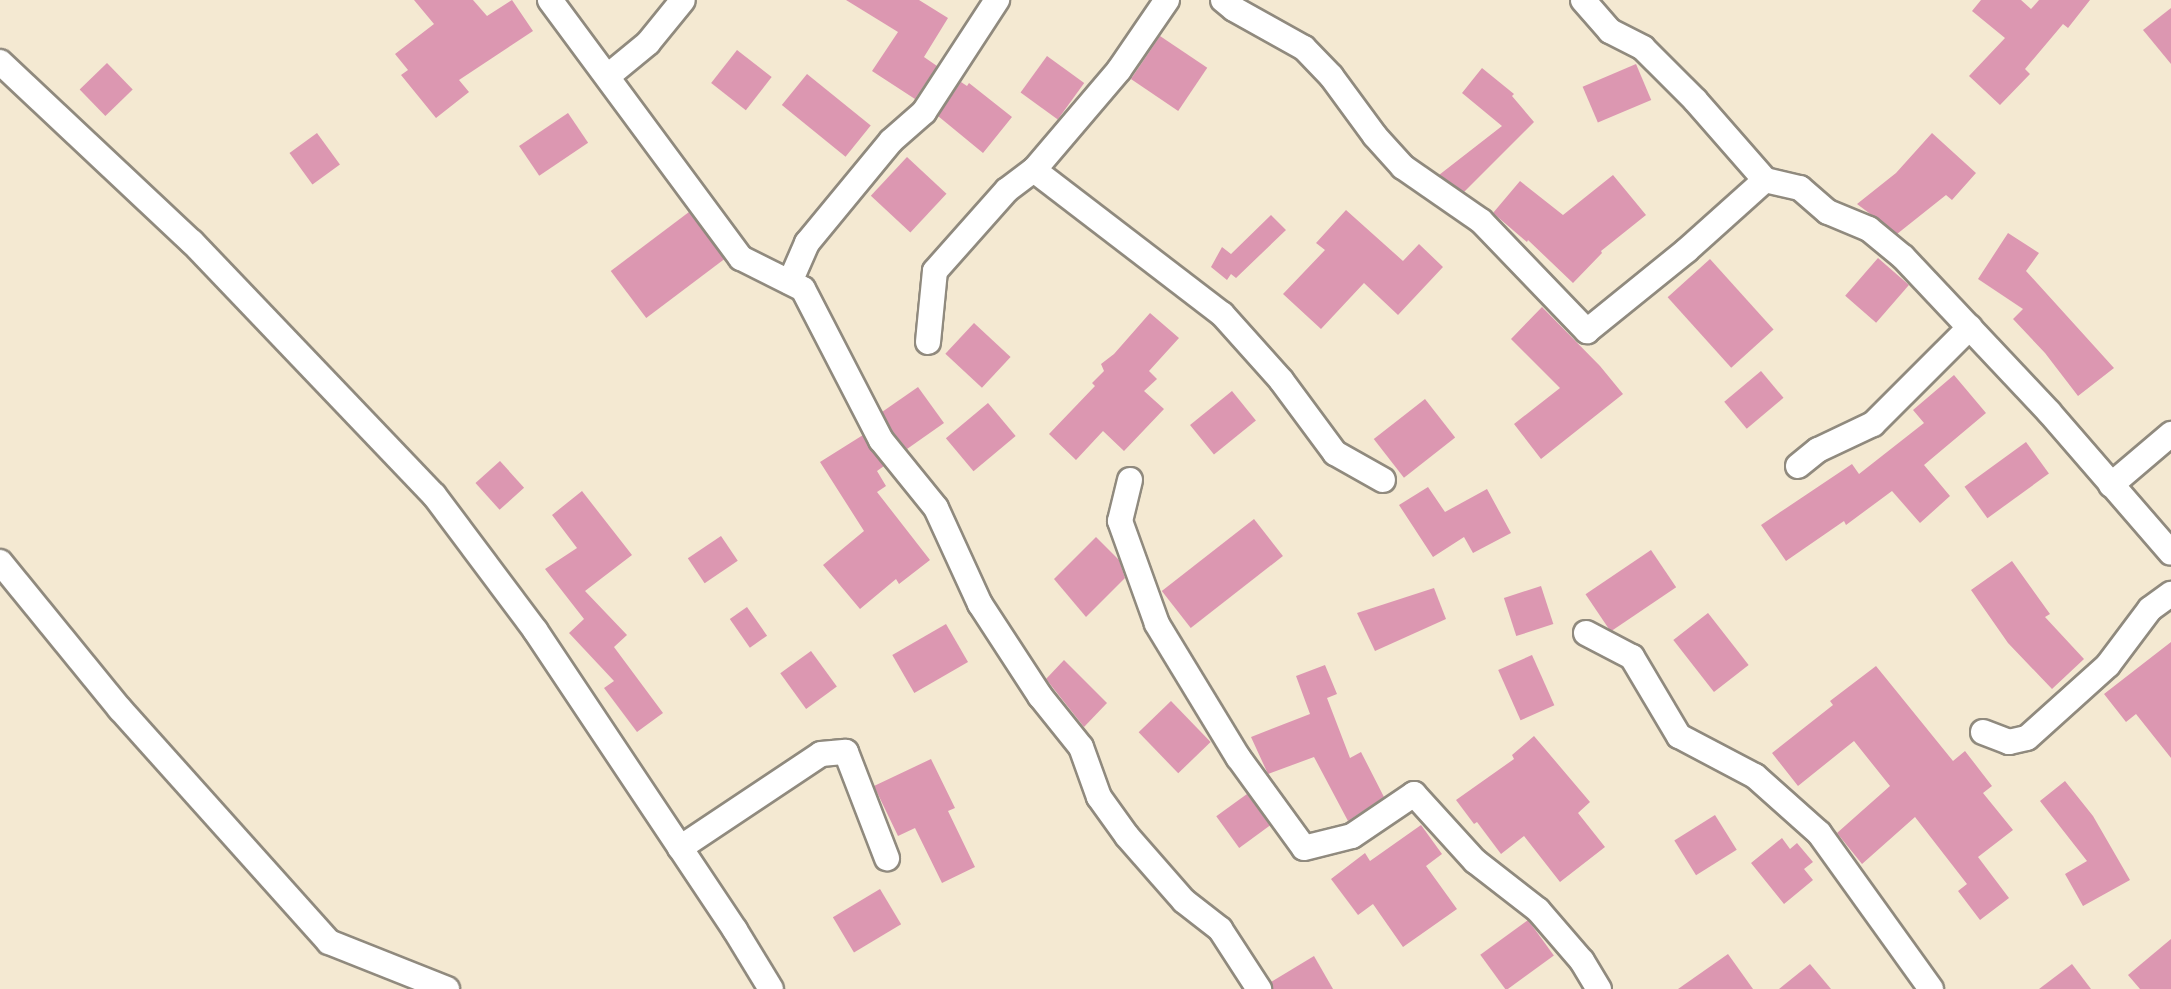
<!DOCTYPE html>
<html>
<head>
<meta charset="utf-8">
<style>
  body { margin:0 }
  #map { position:relative; width:2171px; height:989px; overflow:hidden; background:#f4e9d2; font-family:Sriracha,sans-serif }
  div>[style] { position:absolute }
  [style*='--x'] { left:calc(var(--x)*1px); top:calc(var(--y)*1px); width:calc(var(--w)*1px); rotate:calc(var(--a)*1deg) }
  .building>* { inset:0; background:#dc97b1; transform-origin:0 0 }
  .roads { filter:drop-shadow(2px 0 #908a7e) drop-shadow(-2px 0 #908a7e) drop-shadow(0 2px #908a7e) drop-shadow(0 -2px #908a7e) }
  .minor>* { height:24px; margin:-12px; padding:0 12px; transform-origin:12px; border-radius:12px; background:#fff }
  span { translate:-50% -50%; white-space:nowrap; text-align:center; line-height:1.15; -webkit-text-stroke:5px #fdfcf7; paint-order:stroke }
</style>
</head>
<body>
<div id="map">
  <div class="building">
    <div style="clip-path:polygon(414px 0,473px 0,487px 16px,512px 0,533px 31px,459px 80px,469px 92px,436px 118px,401px 75px,408px 70px,395px 54px,434px 24px)"></div>
    <div style="clip-path:polygon(846px 0,919px 0,948px 18px,924px 57px,937px 66px,915px 99px,872px 71px,898px 32px)"></div>
    <div style="clip-path:polygon(1981px 0,2021px 0,2031px 9px,2039px 0,2090px 0,2068px 28px,2063px 24px,2025px 69px,2030px 74px,2000px 105px,1969px 76px,2005px 38px,1972px 11px)"></div>
    <div style="clip-path:polygon(2171px 8px,2171px 64px,2143px 30px)"></div>
    <div style="left:1160px;top:36px;width:57px;height:52px;rotate:34deg"></div>
    <div style="left:737px;top:50px;width:44px;height:42px;rotate:38deg"></div>
    <div style="left:1047px;top:56px;width:46px;height:45px;rotate:36deg"></div>
    <div style="left:107px;top:63px;width:37px;height:38px;rotate:46deg"></div>
    <div style="left:1636px;top:64px;width:39px;height:58px;rotate:67deg"></div>
    <div style="clip-path:polygon(1482px 68px,1514px 94px,1512px 96px,1534px 122px,1464px 192px,1439px 175px,1502px 126px,1462px 93px)"></div>
    <div style="left:807px;top:74px;width:82px;height:40px;rotate:39deg"></div>
    <div style="clip-path:polygon(961px 82px,967px 86px,969px 83px,1012px 117px,983px 153px,938px 116px)"></div>
    <div style="left:568px;top:113px;width:36px;height:59px;rotate:56deg"></div>
    <div style="left:317px;top:133px;width:39px;height:34px;rotate:54deg"></div>
    <div style="clip-path:polygon(1932px 133px,1976px 173px,1952px 200px,1946px 195px,1897px 234px,1857px 204px,1896px 173px)"></div>
    <div style="left:907px;top:157px;width:54px;height:53px;rotate:43deg"></div>
    <div style="clip-path:polygon(1613px 175px,1646px 215px,1601px 251px,1602px 253px,1573px 283px,1528px 240px,1527px 242px,1493px 213px,1520px 181px,1563px 215px)"></div>
    <div style="clip-path:polygon(1346px 210px,1403px 261px,1419px 244px,1443px 267px,1398px 315px,1364px 283px,1321px 329px,1283px 294px,1325px 250px,1316px 243px)"></div>
    <div style="left:689px;top:212px;width:59px;height:98px;rotate:53deg"></div>
    <div style="clip-path:polygon(1271px 215px,1286px 230px,1236px 278px,1231px 274px,1227px 280px,1211px 267px,1222px 247px,1231px 254px)"></div>
    <div style="clip-path:polygon(2008px 233px,2039px 253px,2026px 271px,2114px 368px,2078px 396px,2045px 353px,2013px 319px,2023px 309px,1978px 279px)"></div>
    <div style="left:1878px;top:258px;width:41px;height:50px;rotate:41deg"></div>
    <div style="left:1710px;top:259px;width:95px;height:57px;rotate:48deg"></div>
    <div style="clip-path:polygon(1542px 307px,1600px 366px,1623px 394px,1541px 459px,1514px 424px,1560px 388px,1511px 339px)"></div>
    <div style="clip-path:polygon(1150px 313px,1179px 338px,1149px 371px,1157px 379px,1144px 391px,1164px 409px,1124px 451px,1103px 431px,1076px 460px,1049px 434px,1095px 386px,1092px 383px,1104px 371px,1101px 364px,1114px 354px)"></div>
    <div style="left:974px;top:323px;width:50px;height:42px;rotate:43deg"></div>
    <div style="left:1761px;top:371px;width:35px;height:48px;rotate:50deg"></div>
    <div style="clip-path:polygon(1954px 375px,1986px 413px,1924px 465px,1950px 496px,1920px 523px,1892px 491px,1846px 525px,1844px 521px,1786px 561px,1761px 525px,1852px 464px,1859px 474px,1924px 423px,1913px 410px)"></div>
    <div style="clip-path:polygon(918px 387px,944px 423px,907px 449px,893px 432px,882px 412px)"></div>
    <div style="left:1232px;top:391px;width:38px;height:54px;rotate:51deg"></div>
    <div style="left:1425px;top:399px;width:49px;height:65px;rotate:52deg"></div>
    <div style="left:988px;top:403px;width:43px;height:55px;rotate:50deg"></div>
    <div style="clip-path:polygon(863px 435px,884px 466px,877px 471px,886px 486px,877px 492px,930px 560px,899px 584px,896px 579px,860px 609px,823px 565px,864px 531px,820px 462px)"></div>
    <div style="left:2026px;top:442px;width:39px;height:76px;rotate:54deg"></div>
    <div style="left:500px;top:461px;width:36px;height:33px;rotate:48deg"></div>
    <div style="clip-path:polygon(1428px 487px,1445px 512px,1487px 489px,1511px 533px,1473px 553px,1464px 537px,1433px 557px,1399px 505px)"></div>
    <div style="clip-path:polygon(582px 491px,632px 555px,585px 591px,627px 635px,614px 647px,663px 713px,637px 732px,604px 688px,614px 681px,569px 633px,584px 619px,545px 569px,577px 548px,552px 515px)"></div>
    <div style="left:1254px;top:519px;width:47px;height:117px;rotate:52deg"></div>
    <div style="left:721px;top:536px;width:30px;height:40px;rotate:56deg"></div>
    <div style="clip-path:polygon(1096px 537px,1119px 560px,1125px 578px,1086px 617px,1054px 579px)"></div>
    <div style="left:1651px;top:550px;width:45px;height:79px;rotate:56deg"></div>
    <div style="clip-path:polygon(2012px 561px,2050px 614px,2045px 617px,2084px 659px,2052px 689px,2008px 643px,1971px 590px)"></div>
    <div style="left:1541px;top:586px;width:40px;height:39px;rotate:72deg"></div>
    <div style="clip-path:polygon(1434px 588px,1446px 619px,1375px 651px,1357px 613px)"></div>
    <div style="left:747px;top:607px;width:35px;height:21px;rotate:55deg"></div>
    <div style="left:1708px;top:613px;width:66px;height:44px;rotate:52deg"></div>
    <div style="left:946px;top:624px;width:44px;height:62px;rotate:60deg"></div>
    <div style="clip-path:polygon(2171px 642px,2171px 758px,2136px 714px,2126px 722px,2104px 694px)"></div>
    <div style="left:811px;top:651px;width:44px;height:38px;rotate:54deg"></div>
    <div style="left:1532px;top:655px;width:55px;height:37px;rotate:66deg"></div>
    <div style="clip-path:polygon(1064px 660px,1107px 703px,1084px 727px,1046px 679px)"></div>
    <div style="clip-path:polygon(1325px 665px,1337px 694px,1327px 698px,1350px 758px,1361px 752px,1384px 797px,1348px 821px,1314px 757px,1268px 774px,1251px 737px,1310px 714px,1296px 676px)"></div>
    <div style="clip-path:polygon(1876px 666px,1953px 761px,1965px 751px,1992px 786px,1983px 793px,2013px 830px,1978px 857px,2009px 898px,1980px 920px,1958px 891px,1967px 884px,1915px 817px,1862px 864px,1837px 833px,1890px 786px,1854px 741px,1798px 786px,1772px 753px,1833px 705px,1830px 701px)"></div>
    <div style="left:1171px;top:701px;width:57px;height:45px;rotate:46deg"></div>
    <div style="clip-path:polygon(1534px 736px,1590px 802px,1578px 813px,1605px 847px,1560px 882px,1524px 836px,1501px 854px,1477px 822px,1474px 824px,1456px 800px,1514px 759px,1512px 755px)"></div>
    <div style="clip-path:polygon(931px 759px,955px 808px,948px 811px,975px 867px,942px 883px,915px 828px,898px 836px,874px 786px)"></div>
    <div style="clip-path:polygon(2065px 781px,2093px 816px,2130px 880px,2083px 906px,2065px 874px,2087px 861px,2040px 801px)"></div>
    <div style="left:1247px;top:794px;width:39px;height:38px;rotate:54deg"></div>
    <div style="left:1715px;top:815px;width:41px;height:48px;rotate:58deg"></div>
    <div style="clip-path:polygon(1421px 825px,1442px 854px,1426px 866px,1457px 909px,1403px 947px,1373px 904px,1358px 915px,1331px 879px,1365px 853px,1370px 861px)"></div>
    <div style="clip-path:polygon(1782px 838px,1790px 849px,1797px 843px,1813px 862px,1804px 869px,1813px 880px,1784px 904px,1751px 863px)"></div>
    <div style="left:880px;top:889px;width:41px;height:55px;rotate:59deg"></div>
    <div style="left:1528px;top:920px;width:44px;height:59px;rotate:54deg"></div>
    <div style="clip-path:polygon(2171px 939px,2171px 989px,2140px 989px,2128px 975px)"></div>
    <div style="clip-path:polygon(1728px 954px,1753px 989px,1678px 989px)"></div>
    <div style="clip-path:polygon(1314px 956px,1333px 989px,1273px 989px,1271px 982px)"></div>
    <div style="clip-path:polygon(1810px 964px,1831px 989px,1779px 989px)"></div>
    <div style="clip-path:polygon(2072px 964px,2091px 989px,2039px 989px)"></div>
  </div>
  <div class="roads">
    <div class="minor">
      <div style="--x:550;--y:0;--w:321;--a:53.5"></div>
      <div style="--x:741;--y:258;--w:69;--a:26.6"></div>
      <div style="--x:803;--y:289;--w:170;--a:62.7"></div>
      <div style="--x:881;--y:440;--w:87;--a:51"></div>
      <div style="--x:936;--y:508;--w:106;--a:65.4"></div>
      <div style="--x:980;--y:604;--w:110;--a:56.9"></div>
      <div style="--x:1040;--y:696;--w:65;--a:51.2"></div>
      <div style="--x:1081;--y:747;--w:53;--a:70.2"></div>
      <div style="--x:1099;--y:797;--w:48;--a:54.3"></div>
      <div style="--x:1127;--y:836;--w:86;--a:48.8"></div>
      <div style="--x:1184;--y:901;--w:46;--a:37.9"></div>
      <div style="--x:1220;--y:929;--w:72;--a:57"></div>
      <div style="--x:1223;--y:0;--w:14;--a:39"></div>
      <div style="--x:1234;--y:9;--w:80;--a:29.1"></div>
      <div style="--x:1304;--y:48;--w:39;--a:46"></div>
      <div style="--x:1331;--y:76;--w:74;--a:53.7"></div>
      <div style="--x:1375;--y:136;--w:42;--a:47.9"></div>
      <div style="--x:1403;--y:167;--w:95;--a:34.7"></div>
      <div style="--x:1481;--y:221;--w:153;--a:46.1"></div>
      <div style="--x:1587;--y:331;--w:129;--a:-39"></div>
      <div style="--x:1687;--y:250;--w:105;--a:-41.9"></div>
      <div style="--x:1583;--y:0;--w:41;--a:48.9"></div>
      <div style="--x:1610;--y:31;--w:37;--a:27"></div>
      <div style="--x:1643;--y:48;--w:74;--a:45"></div>
      <div style="--x:1695;--y:100;--w:106;--a:48.8"></div>
      <div style="--x:1765;--y:180;--w:36;--a:13"></div>
      <div style="--x:1800;--y:188;--w:37;--a:41"></div>
      <div style="--x:1828;--y:212;--w:44;--a:22.5"></div>
      <div style="--x:1869;--y:229;--w:44;--a:39.5"></div>
      <div style="--x:1903;--y:257;--w:213;--a:46.7"></div>
      <div style="--x:2049;--y:412;--w:186;--a:49.1"></div>
      <div style="--x:0;--y:62;--w:263;--a:43.2"></div>
      <div style="--x:192;--y:242;--w:350;--a:46.3"></div>
      <div style="--x:434;--y:495;--w:169;--a:53.2"></div>
      <div style="--x:535;--y:630;--w:361;--a:56.3"></div>
      <div style="--x:735;--y:930;--w:69;--a:58.6"></div>
      <div style="--x:608;--y:76;--w:52;--a:-39.5"></div>
      <div style="--x:648;--y:43;--w:55;--a:-50.9"></div>
      <div style="--x:1034;--y:170;--w:237;--a:37.5"></div>
      <div style="--x:1222;--y:314;--w:89;--a:48.2"></div>
      <div style="--x:1281;--y:380;--w:91;--a:53.5"></div>
      <div style="--x:1335;--y:453;--w:55;--a:29.4"></div>
      <div style="--x:790;--y:282;--w:43;--a:-66.4"></div>
      <div style="--x:807;--y:243;--w:132;--a:-50.5"></div>
      <div style="--x:891;--y:141;--w:44;--a:-41.3"></div>
      <div style="--x:924;--y:112;--w:134;--a:-56.9"></div>
      <div style="--x:928;--y:342;--w:71;--a:-84.4"></div>
      <div style="--x:935;--y:271;--w:108;--a:-48.4"></div>
      <div style="--x:1007;--y:190;--w:34;--a:-37"></div>
      <div style="--x:1034;--y:170;--w:131;--a:-49.6"></div>
      <div style="--x:1119;--y:70;--w:85;--a:-55.6"></div>
      <div style="--x:1798;--y:466;--w:26;--a:-39"></div>
      <div style="--x:1818;--y:450;--w:61;--a:-25.3"></div>
      <div style="--x:1873;--y:424;--w:137;--a:-45"></div>
      <div style="--x:1130;--y:480;--w:42;--a:103.7"></div>
      <div style="--x:1120;--y:521;--w:109;--a:70.2"></div>
      <div style="--x:1157;--y:624;--w:156;--a:58.7"></div>
      <div style="--x:1238;--y:757;--w:112;--a:54"></div>
      <div style="--x:1304;--y:848;--w:49;--a:-14"></div>
      <div style="--x:1352;--y:836;--w:75;--a:-34.1"></div>
      <div style="--x:1414;--y:794;--w:91;--a:47.7"></div>
      <div style="--x:1475;--y:861;--w:80;--a:37.9"></div>
      <div style="--x:1538;--y:910;--w:67;--a:49.2"></div>
      <div style="--x:1582;--y:961;--w:33;--a:59"></div>
      <div style="--x:2111;--y:485;--w:79;--a:-40.4"></div>
      <div style="--x:0;--y:562;--w:190;--a:50.8"></div>
      <div style="--x:120;--y:709;--w:313;--a:48.1"></div>
      <div style="--x:329;--y:942;--w:127;--a:21.7"></div>
      <div style="--x:1586;--y:633;--w:52;--a:27.6"></div>
      <div style="--x:1632;--y:657;--w:92;--a:59.3"></div>
      <div style="--x:1679;--y:736;--w:86;--a:27.8"></div>
      <div style="--x:1755;--y:776;--w:86;--a:41.7"></div>
      <div style="--x:1819;--y:833;--w:192;--a:54.3"></div>
      <div style="--x:1983;--y:732;--w:28;--a:21"></div>
      <div style="--x:2009;--y:742;--w:18;--a:-13"></div>
      <div style="--x:2027;--y:738;--w:109;--a:-42"></div>
      <div style="--x:2108;--y:665;--w:70;--a:-53.1"></div>
      <div style="--x:2150;--y:609;--w:26;--a:-36"></div>
      <div style="--x:680;--y:848;--w:169;--a:-33.7"></div>
      <div style="--x:821;--y:754;--w:25;--a:-5"></div>
      <div style="--x:846;--y:752;--w:114;--a:68.9"></div>
    </div>
  </div>
</div>
</body>
</html>
